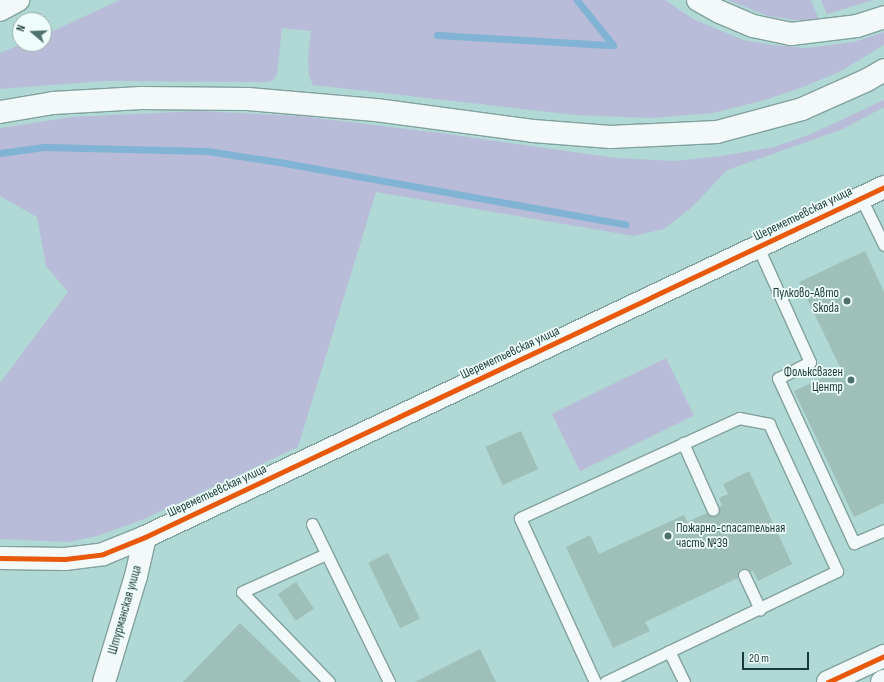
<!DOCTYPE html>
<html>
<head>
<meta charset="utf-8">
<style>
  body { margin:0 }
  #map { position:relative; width:884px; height:682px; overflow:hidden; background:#b0d8d4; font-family:"Sofia Sans Condensed",sans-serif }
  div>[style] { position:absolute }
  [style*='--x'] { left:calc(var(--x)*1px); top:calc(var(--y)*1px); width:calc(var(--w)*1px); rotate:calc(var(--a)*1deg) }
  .green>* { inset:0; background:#b9bcd8; transform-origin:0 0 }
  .stream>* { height:7px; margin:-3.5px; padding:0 3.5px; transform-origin:3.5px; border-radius:3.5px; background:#81b3d4 }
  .building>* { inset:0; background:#9fc0b9; transform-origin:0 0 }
  .roads { filter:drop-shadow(1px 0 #81a19e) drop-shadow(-1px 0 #81a19e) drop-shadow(0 1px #81a19e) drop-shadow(0 -1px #81a19e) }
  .lane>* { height:11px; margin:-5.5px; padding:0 5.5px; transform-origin:5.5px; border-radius:5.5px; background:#f3f9f9 }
  .street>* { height:22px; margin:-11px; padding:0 11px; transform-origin:11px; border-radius:11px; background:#f3f9f9 }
  .primary>* { height:22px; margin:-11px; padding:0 11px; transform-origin:11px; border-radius:11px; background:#f3f9f9 }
  .highway>* { height:22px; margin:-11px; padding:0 11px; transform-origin:11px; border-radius:11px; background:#f3f9f9 }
  .cycleway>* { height:5px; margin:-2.5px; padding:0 2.5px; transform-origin:2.5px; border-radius:2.5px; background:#e8590c }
  .dots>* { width:11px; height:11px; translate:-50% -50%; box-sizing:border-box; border:2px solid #effdfb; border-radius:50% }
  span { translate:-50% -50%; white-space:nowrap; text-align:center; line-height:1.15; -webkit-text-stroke:3.5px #effdfb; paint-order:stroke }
  .street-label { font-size:13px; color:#1a3936 }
  .poi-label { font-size:13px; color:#1a3936 }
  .right { translate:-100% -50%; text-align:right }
  .left { translate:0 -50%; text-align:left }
  .north { position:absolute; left:12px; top:12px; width:40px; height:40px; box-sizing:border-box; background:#effdfb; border:1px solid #9aafac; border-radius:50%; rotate:289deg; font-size:11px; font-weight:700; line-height:16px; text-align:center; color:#1a3936 }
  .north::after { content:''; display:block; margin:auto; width:14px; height:18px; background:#4e716d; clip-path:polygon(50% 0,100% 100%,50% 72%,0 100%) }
  .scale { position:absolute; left:742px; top:652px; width:67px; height:18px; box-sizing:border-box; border:2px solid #1a3936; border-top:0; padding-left:5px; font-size:12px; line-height:14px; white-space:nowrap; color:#1a3936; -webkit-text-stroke:3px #effdfb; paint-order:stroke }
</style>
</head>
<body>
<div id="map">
  <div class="green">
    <div style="clip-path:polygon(120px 0,665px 0,693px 19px,743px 40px,773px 45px,806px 48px,854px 42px,884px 32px,884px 45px,839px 72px,803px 87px,765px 100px,713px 113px,650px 118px,575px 115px,313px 85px,309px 76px,308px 58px,311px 31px,282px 28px,277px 74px,273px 80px,269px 82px,104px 81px,0 89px,0 53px,22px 44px,44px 44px,44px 35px)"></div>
    <div style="clip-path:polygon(728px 0,811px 0,819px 20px,796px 20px,768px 16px)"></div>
    <div style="clip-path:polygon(821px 0,874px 0,827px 14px)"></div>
    <div style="clip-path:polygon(884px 100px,884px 107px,843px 129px,727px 170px,692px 207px,664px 229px,634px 236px,376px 192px,298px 447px,142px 520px,97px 536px,69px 542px,0 539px,0 383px,68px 292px,46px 266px,37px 217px,0 196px,0 128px,72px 117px,199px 111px,300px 116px,440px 133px,616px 158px,674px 161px,721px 156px,774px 147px,811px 134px)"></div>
    <div style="left:666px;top:358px;width:64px;height:127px;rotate:64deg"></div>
  </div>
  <div class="stream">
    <div style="--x:437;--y:35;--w:176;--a:3.3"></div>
    <div style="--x:613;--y:45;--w:58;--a:-128.7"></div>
    <div style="--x:0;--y:153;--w:44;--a:-7.8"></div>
    <div style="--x:44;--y:147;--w:163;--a:1.4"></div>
    <div style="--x:207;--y:151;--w:73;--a:8.7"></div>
    <div style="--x:279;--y:162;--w:352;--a:10.2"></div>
  </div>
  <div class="building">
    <div style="clip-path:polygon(865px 251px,884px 292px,884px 503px,854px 517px,794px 391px,841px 369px,799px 282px)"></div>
    <div style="left:521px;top:431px;width:42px;height:39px;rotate:66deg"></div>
    <div style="clip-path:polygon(749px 471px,792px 564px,758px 581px,753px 571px,750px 572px,748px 569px,741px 569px,738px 571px,738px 578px,645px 622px,650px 631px,613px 648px,566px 547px,590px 535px,599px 554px,684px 515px,687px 522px,707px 513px,709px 516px,715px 516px,719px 514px,719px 507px,722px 506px,719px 498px,728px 494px,723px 484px)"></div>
    <div style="left:388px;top:553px;width:73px;height:22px;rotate:64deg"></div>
    <div style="left:296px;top:582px;width:32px;height:22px;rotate:56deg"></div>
    <div style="clip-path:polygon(240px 623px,301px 682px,183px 682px)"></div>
    <div style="clip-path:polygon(480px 649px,496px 682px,415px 682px)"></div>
  </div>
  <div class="roads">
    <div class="lane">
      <div style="--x:861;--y:198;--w:52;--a:63.9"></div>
      <div style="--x:758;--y:247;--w:126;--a:65.7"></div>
      <div style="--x:810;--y:362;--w:36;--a:153"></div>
      <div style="--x:778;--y:378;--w:182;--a:65.3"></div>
      <div style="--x:854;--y:543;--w:33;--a:-23"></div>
      <div style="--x:683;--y:443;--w:73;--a:65.9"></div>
      <div style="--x:312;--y:524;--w:176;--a:64"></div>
      <div style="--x:326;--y:554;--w:92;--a:155.7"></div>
      <div style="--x:242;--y:592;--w:125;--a:46"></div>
      <div style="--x:744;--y:575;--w:38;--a:65"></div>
      <div style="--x:669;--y:651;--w:34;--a:64"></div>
      <div style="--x:595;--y:682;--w:180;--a:-114.6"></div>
      <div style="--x:520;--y:518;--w:241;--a:-24.5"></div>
      <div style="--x:739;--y:418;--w:31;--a:11"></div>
      <div style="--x:769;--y:424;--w:162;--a:65.2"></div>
      <div style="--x:837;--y:571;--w:257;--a:154.4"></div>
    </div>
    <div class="street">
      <div style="--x:0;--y:558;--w:65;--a:0.9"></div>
      <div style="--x:65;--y:559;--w:38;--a:-7"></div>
      <div style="--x:103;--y:554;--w:45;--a:-22"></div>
      <div style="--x:145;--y:537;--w:818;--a:-25.34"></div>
      <div style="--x:104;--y:682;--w:111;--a:-73.2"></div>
      <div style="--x:136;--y:576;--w:40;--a:-77"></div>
      <div style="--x:828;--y:682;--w:62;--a:-24.9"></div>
      <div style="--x:882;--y:682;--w:2;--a:-27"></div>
    </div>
    <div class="primary">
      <div style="--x:698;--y:0;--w:25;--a:29"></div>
      <div style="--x:720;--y:12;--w:36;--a:23"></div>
      <div style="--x:753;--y:26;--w:39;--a:12"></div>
      <div style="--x:791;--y:34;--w:66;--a:-6.9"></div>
      <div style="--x:857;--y:26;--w:28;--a:-18"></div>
    </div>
    <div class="highway">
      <div style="--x:0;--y:10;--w:21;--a:-29"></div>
      <div style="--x:0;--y:112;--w:54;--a:-9.6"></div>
      <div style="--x:53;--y:103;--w:88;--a:-3.3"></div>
      <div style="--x:141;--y:98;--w:107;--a:0.5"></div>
      <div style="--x:248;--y:99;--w:128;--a:4.9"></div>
      <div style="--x:376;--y:110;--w:158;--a:7.6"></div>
      <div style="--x:533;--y:131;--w:78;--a:4.4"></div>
      <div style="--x:611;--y:137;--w:106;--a:-2.7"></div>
      <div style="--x:717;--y:132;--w:88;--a:-15.1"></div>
      <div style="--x:802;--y:109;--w:71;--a:-24"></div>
      <div style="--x:867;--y:80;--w:20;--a:-30"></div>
    </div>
  </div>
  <div class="cycleway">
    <div style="--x:0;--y:558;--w:65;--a:0.9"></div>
    <div style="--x:65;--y:559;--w:38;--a:-7"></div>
    <div style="--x:103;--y:554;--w:45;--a:-22"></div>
    <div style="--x:145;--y:537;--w:818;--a:-25.34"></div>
    <div style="--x:828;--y:682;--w:62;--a:-24.9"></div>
  </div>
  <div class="dots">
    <div style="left:847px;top:301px;background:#4e716d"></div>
    <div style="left:851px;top:380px;background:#4e716d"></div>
    <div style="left:668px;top:536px;background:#4e716d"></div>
  </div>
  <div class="street-label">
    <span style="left:803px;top:214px;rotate:-26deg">Шереметьевская улица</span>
    <span style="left:510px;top:353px;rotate:-25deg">Шереметьевская улица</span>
    <span style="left:217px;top:491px;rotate:-25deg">Шереметьевская улица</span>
    <span style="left:125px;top:610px;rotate:-74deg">Штурманская улица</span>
  </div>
  <div class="poi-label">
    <span class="right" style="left:839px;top:301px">Пулково-Авто<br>Skoda</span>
    <span class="right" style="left:843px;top:380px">Фольксваген<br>Центр</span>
    <span class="left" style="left:676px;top:536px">Пожарно-спасательная<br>часть №39</span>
  </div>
  <div class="north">N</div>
  <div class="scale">20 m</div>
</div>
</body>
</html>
